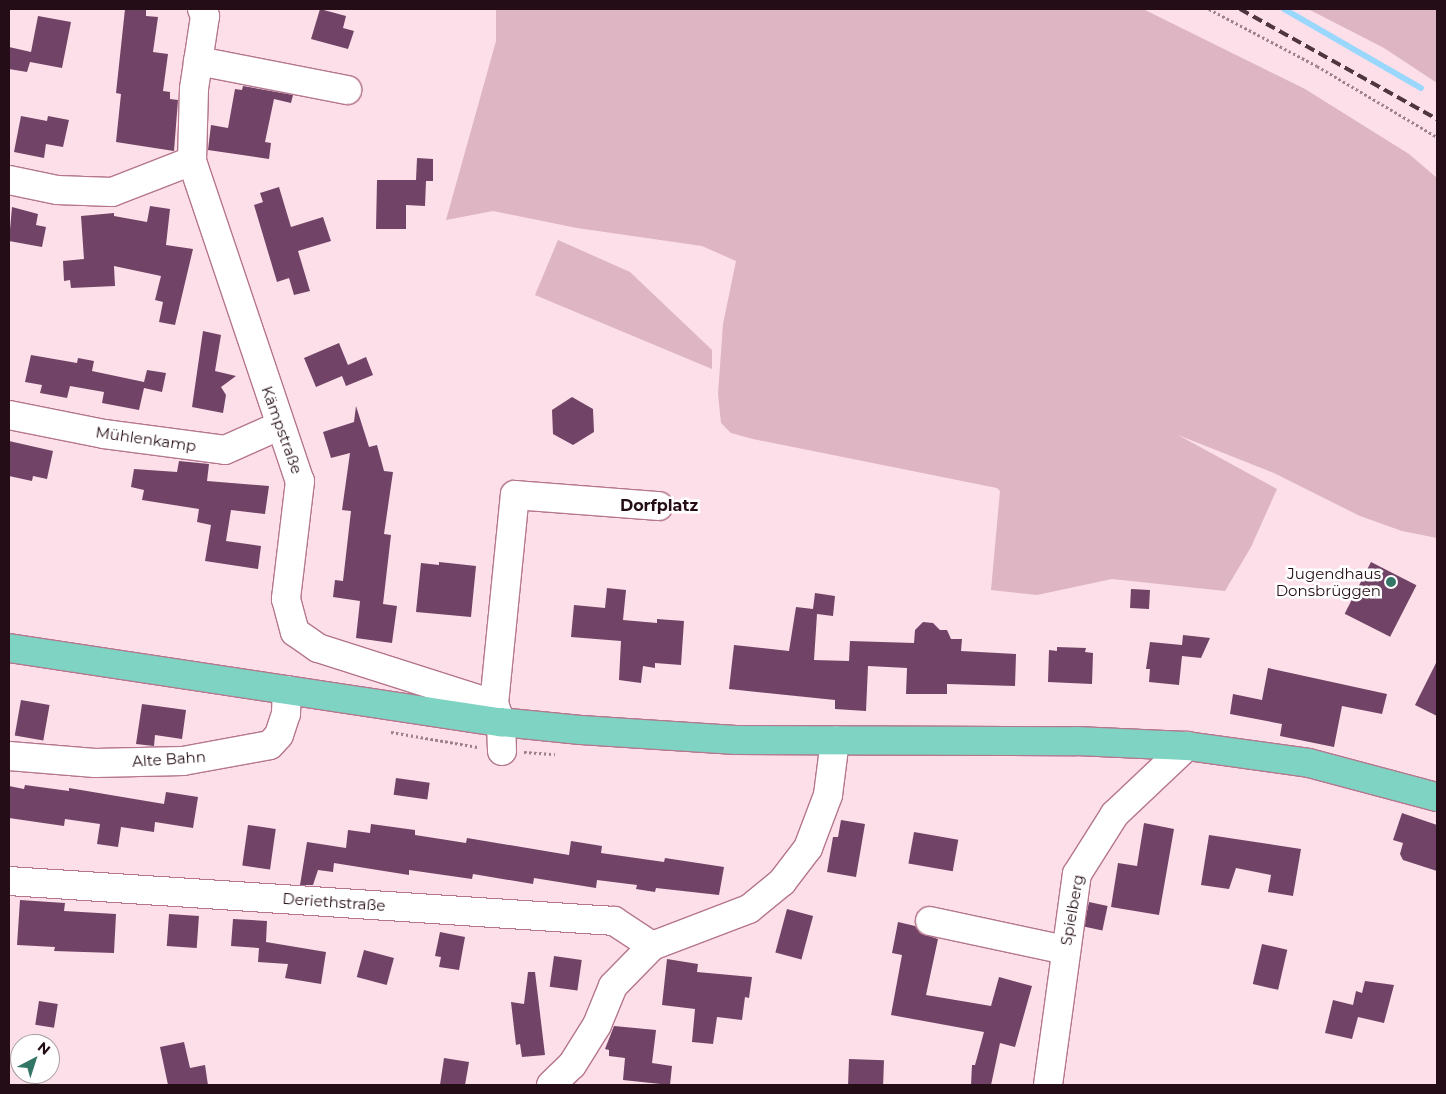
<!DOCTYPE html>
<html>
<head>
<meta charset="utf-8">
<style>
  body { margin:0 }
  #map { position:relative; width:1446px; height:1094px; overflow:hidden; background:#fcdfe8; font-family:Montserrat,sans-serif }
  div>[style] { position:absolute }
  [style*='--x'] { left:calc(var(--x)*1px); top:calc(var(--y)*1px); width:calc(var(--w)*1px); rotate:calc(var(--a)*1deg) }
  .green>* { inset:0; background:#deb5c3 }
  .stream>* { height:6px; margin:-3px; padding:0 3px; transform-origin:3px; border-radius:3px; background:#99d7fc }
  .building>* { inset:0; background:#714366; transform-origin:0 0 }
  .path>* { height:3px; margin-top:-1.5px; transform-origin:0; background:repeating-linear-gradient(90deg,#9d828c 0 2.5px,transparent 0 5px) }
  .roads { filter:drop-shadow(1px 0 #b5768e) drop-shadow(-1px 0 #b5768e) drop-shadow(0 1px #b5768e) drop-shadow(0 -1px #b5768e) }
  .minor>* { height:28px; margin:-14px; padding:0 14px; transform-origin:14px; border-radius:14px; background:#fff }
  .major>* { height:28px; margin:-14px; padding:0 14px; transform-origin:14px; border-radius:14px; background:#7fd3c2 }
  .rail>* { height:4px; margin-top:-2px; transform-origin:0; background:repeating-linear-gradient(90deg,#4e353f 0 10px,transparent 0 15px) }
  .dots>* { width:14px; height:14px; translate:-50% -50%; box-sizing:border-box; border:2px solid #fff; border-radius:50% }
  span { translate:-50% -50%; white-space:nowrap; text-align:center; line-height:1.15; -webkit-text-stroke:5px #fff; paint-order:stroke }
  .street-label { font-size:15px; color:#250d17 }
  .poi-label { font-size:15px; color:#250d17 }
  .right { translate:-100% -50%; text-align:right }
  .neighbourhood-label { font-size:16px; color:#250d17; font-weight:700 }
  .frame { position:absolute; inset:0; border:10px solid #250d17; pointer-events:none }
  .north { position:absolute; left:10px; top:1034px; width:50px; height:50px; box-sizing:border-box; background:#fff; border:1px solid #a89ea2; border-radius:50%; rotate:40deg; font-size:14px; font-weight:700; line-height:20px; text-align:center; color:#250d17 }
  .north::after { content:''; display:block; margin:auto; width:18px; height:22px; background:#347666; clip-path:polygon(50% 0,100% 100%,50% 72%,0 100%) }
</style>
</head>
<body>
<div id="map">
  <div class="green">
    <div style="clip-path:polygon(496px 9px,1143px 9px,1305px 89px,1409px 154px,1437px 178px,1437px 538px,1402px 531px,1360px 516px,1274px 473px,1178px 435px,1277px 489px,1251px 547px,1225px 591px,1112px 579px,1037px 595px,991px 590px,1000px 491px,997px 488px,753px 439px,731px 433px,721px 423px,718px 394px,723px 324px,736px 261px,702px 246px,577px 228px,493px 211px,446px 220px,496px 41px)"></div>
    <div style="clip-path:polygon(1308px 9px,1437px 9px,1437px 83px,1384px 48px)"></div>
    <div style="clip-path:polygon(558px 240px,630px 272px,712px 350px,712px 369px,535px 295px)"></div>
  </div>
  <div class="stream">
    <div style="--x:1284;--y:9;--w:158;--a:30"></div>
  </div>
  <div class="building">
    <div style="clip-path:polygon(125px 9px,146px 9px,146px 16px,158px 17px,153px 52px,168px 54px,163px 91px,170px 92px,170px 99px,178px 100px,174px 151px,116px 142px,121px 94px,116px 93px)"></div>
    <div style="clip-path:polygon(320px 9px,346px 16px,343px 28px,354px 31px,348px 49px,311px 39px)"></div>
    <div style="clip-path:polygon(38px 16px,71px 22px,62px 68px,30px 62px,27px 72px,9px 69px,9px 47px,31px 52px)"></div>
    <div style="clip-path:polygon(243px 86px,293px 95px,291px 103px,274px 99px,265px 142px,271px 143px,269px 159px,208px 150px,211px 125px,228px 128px,235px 89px,242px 90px)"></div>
    <div style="clip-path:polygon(21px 116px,47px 121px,48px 116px,69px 120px,63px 147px,46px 144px,44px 158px,14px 152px)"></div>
    <div style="clip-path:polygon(417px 158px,433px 159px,433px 181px,426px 181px,425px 206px,406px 205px,406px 229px,376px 229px,377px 180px,416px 180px)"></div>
    <div style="clip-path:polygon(279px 187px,291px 227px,323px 217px,331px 241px,298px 251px,310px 291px,294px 295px,289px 278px,277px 282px,254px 205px,263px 202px,260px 193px)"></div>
    <div style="clip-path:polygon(150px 206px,170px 209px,166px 245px,193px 249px,175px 325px,159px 322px,163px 302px,155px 300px,161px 276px,114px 266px,115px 286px,71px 288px,70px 280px,64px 281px,63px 261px,84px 259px,81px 216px,114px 213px,114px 216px,147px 222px)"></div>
    <div style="clip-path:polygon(12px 207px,38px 214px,36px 225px,46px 227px,42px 247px,9px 241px)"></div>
    <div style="clip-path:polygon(203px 331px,221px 335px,215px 371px,236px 376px,221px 387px,226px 395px,223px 413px,192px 407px)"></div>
    <div style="clip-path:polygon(339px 343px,348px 365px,366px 357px,373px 375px,346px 386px,342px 376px,316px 387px,304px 358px)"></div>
    <div style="clip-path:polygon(31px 355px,77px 363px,78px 358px,94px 361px,92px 371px,144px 382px,147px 370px,166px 373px,162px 392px,144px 388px,139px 410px,102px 403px,104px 392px,70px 386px,67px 398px,40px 393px,42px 385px,25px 382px)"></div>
    <div style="clip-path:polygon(572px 397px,593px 409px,594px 432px,573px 445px,553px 434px,552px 410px)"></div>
    <div style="clip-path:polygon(356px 406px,369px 447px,377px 445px,384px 471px,393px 472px,384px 534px,391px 535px,383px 604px,397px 606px,392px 643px,356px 638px,360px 601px,333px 597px,335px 580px,343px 581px,351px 511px,342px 510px,350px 453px,331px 458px,323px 432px,354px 422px)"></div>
    <div style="clip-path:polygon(9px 441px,53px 451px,47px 479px,33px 476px,32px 481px,9px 476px)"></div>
    <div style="clip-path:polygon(179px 461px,209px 464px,207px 481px,269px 486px,265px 514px,231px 510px,226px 541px,261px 546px,258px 569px,205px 561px,211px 525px,197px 522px,199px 509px,142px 500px,144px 490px,131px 487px,134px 469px,177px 472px)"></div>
    <div style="clip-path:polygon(439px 562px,476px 566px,471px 617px,416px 612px,421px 563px,439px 565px)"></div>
    <div style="left:1371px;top:562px;width:51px;height:58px;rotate:27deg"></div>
    <div style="clip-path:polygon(607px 588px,626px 590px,623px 620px,657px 623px,657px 619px,684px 621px,681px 665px,655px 663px,655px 668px,643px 666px,641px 683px,619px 680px,621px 641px,571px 637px,574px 605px,605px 608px)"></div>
    <div style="left:1131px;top:589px;width:19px;height:19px;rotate:3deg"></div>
    <div style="clip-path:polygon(815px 593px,835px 596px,833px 616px,817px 614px,814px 660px,849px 661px,850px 641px,914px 643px,915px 630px,923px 622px,933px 623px,940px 630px,947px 630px,951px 639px,962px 639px,961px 651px,1016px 654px,1015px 686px,947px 684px,947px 694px,906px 694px,907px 668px,868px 666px,866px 711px,835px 709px,835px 700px,729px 689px,734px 645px,789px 651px,796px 607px,813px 609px)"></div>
    <div style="clip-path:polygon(1183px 635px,1210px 638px,1201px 658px,1182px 656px,1179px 685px,1149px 682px,1150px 669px,1146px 669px,1150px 642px,1182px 645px)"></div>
    <div style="clip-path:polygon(1057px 647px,1086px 648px,1085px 652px,1093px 653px,1092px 684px,1048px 682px,1049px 650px,1057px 651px)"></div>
    <div style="clip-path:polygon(1437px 661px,1437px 716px,1415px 705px)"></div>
    <div style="clip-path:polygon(1268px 668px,1387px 694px,1382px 714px,1342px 706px,1334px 747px,1280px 736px,1282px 724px,1230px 714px,1233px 694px,1262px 700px)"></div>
    <div style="left:21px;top:700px;width:29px;height:36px;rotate:10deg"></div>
    <div style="clip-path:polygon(142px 704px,186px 710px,182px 739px,155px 735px,154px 746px,136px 744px)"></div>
    <div style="left:396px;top:778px;width:34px;height:17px;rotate:8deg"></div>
    <div style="clip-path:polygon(25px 785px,69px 791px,69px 788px,164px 804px,166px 792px,198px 797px,193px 828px,155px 822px,154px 832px,121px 827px,118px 847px,97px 844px,100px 824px,65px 819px,64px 826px,9px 818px,9px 786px,24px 789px)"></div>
    <div style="clip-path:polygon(1402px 813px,1437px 825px,1437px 871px,1403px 860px,1400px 854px,1403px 843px,1393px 840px)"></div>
    <div style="clip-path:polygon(841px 820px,865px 824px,856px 877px,827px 872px,833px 837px,838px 837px)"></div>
    <div style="clip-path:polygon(1144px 823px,1174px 829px,1159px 915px,1111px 907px,1118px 863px,1137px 866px)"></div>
    <div style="clip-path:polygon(371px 824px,415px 830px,415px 835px,466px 843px,467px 838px,569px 855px,571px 841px,602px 846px,601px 853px,664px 862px,665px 858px,724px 867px,719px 895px,656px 888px,655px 892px,636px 889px,637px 885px,597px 880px,596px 888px,534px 878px,533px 884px,473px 874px,472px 879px,409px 870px,409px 875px,334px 863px,333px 872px,318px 870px,313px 885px,300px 885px,307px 842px,346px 848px,348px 830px,370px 833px)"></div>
    <div style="left:248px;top:825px;width:28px;height:41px;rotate:8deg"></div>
    <div style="left:914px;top:832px;width:45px;height:32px;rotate:10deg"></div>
    <div style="clip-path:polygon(1209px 835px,1301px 849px,1293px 896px,1268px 892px,1271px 875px,1236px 868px,1229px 889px,1201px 885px)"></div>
    <div style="clip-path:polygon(20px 900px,65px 903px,64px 911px,116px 914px,114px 953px,54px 951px,55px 947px,17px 945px)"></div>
    <div style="left:1089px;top:902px;width:19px;height:25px;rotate:12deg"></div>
    <div style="left:787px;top:909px;width:27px;height:45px;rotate:15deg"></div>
    <div style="left:169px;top:914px;width:30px;height:32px;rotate:4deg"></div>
    <div style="clip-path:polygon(233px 919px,267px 921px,266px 942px,326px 952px,321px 984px,285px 978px,288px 964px,258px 962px,259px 948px,231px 946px)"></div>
    <div style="clip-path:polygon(898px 922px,915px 926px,920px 933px,938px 939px,926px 995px,991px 1006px,999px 977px,1032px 986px,1015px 1047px,1000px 1043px,991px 1085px,971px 1085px,972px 1065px,975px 1065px,984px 1032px,891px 1015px,902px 955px,892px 953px)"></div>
    <div style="clip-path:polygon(440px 932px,465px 937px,459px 970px,439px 967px,441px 957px,435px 956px)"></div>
    <div style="left:1262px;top:944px;width:26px;height:41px;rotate:13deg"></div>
    <div style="left:364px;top:950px;width:31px;height:28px;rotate:15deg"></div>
    <div style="left:554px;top:956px;width:28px;height:31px;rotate:8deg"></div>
    <div style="clip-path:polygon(667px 959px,698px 964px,697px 972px,752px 977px,749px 998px,745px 997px,742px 1020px,717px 1017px,713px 1044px,692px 1042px,695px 1009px,662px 1005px)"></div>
    <div style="clip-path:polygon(528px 972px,535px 972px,545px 1055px,522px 1057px,520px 1044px,516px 1045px,511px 1002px,524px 1004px)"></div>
    <div style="clip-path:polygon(1365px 981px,1394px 985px,1384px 1023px,1358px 1017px,1352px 1039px,1325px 1033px,1333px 1000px,1353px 1005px,1356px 991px,1362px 993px)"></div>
    <div style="left:39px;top:1001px;width:19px;height:24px;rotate:9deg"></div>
    <div style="clip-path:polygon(614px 1026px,656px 1030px,652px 1063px,672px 1066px,670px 1085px,623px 1080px,625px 1058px,609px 1056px,609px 1050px,605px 1049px)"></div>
    <div style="clip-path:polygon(184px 1042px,190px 1068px,205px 1065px,208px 1085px,168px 1085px,160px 1047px)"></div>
    <div style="clip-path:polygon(444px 1058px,469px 1062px,465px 1085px,440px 1085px)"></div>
    <div style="left:849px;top:1059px;width:35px;height:26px;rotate:2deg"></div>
  </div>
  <div class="path">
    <div style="--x:1209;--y:9;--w:122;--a:27.8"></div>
    <div style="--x:1317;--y:66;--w:139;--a:30.6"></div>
    <div style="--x:391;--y:732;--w:88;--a:9.8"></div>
    <div style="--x:524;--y:752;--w:31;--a:4"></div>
  </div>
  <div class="roads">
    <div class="minor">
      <div style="--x:202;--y:9;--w:8;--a:67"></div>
      <div style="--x:205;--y:16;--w:74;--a:98.6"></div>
      <div style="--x:194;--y:89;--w:72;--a:91.6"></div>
      <div style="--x:192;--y:161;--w:338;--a:71.4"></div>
      <div style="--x:300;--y:481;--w:119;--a:96.8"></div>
      <div style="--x:286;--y:599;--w:34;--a:75"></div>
      <div style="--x:295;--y:632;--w:28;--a:35"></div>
      <div style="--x:318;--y:648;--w:185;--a:17.7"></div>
      <div style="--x:494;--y:704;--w:19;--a:69"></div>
      <div style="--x:501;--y:722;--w:29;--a:88"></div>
      <div style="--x:198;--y:61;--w:152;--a:11"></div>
      <div style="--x:9;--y:180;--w:49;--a:11.8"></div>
      <div style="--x:57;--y:190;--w:55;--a:2.1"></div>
      <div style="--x:112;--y:192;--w:86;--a:-21.2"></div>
      <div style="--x:9;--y:415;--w:97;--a:11.3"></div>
      <div style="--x:104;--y:434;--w:122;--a:7.5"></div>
      <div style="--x:225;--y:450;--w:59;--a:-24"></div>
      <div style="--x:494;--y:704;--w:210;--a:-84.3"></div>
      <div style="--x:515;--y:495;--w:144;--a:4.4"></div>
      <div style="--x:9;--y:756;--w:86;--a:4.7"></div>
      <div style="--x:95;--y:763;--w:88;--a:-1.3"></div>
      <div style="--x:183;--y:761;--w:88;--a:-10.4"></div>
      <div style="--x:270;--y:745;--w:13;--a:-48"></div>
      <div style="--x:279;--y:735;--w:22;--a:-72"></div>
      <div style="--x:286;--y:714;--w:24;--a:-88"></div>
      <div style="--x:9;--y:881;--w:606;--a:3.78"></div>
      <div style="--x:614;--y:921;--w:45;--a:33.3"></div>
      <div style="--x:930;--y:921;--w:138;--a:12.1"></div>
      <div style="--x:551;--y:1085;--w:29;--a:-44"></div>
      <div style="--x:572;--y:1065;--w:47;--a:-58"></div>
      <div style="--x:597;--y:1025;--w:42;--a:-67.7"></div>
      <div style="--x:613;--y:986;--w:56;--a:-45.7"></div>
      <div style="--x:652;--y:946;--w:104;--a:-20.9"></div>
      <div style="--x:749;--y:909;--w:43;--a:-39.3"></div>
      <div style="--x:782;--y:882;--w:43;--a:-52.6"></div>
      <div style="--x:808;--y:848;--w:57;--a:-69.3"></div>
      <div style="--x:828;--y:795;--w:55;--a:-82.7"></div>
      <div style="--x:1048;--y:1085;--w:213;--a:-82.2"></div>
      <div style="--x:1077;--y:874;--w:71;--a:-57.7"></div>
      <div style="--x:1115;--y:814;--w:99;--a:-43.4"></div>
    </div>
    <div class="major">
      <div style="--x:9;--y:648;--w:498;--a:8.6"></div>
      <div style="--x:501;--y:722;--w:80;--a:5.7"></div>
      <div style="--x:581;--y:730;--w:155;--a:3.7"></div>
      <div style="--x:736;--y:740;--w:340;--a:0.2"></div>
      <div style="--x:1076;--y:741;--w:111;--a:2.6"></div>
      <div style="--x:1187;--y:746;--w:123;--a:7.9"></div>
      <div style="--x:1309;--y:763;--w:132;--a:14.9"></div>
    </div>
  </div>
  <div class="rail">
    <div style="--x:1240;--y:9;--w:226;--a:29.2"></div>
  </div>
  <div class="dots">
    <div style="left:1391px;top:582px;background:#347666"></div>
  </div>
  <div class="street-label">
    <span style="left:282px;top:430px;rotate:70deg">Kämpstraße</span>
    <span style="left:146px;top:439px;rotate:8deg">Mühlenkamp</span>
    <span style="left:169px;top:759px;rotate:-4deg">Alte Bahn</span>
    <span style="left:334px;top:902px;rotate:4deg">Deriethstraße</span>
    <span style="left:1072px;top:910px;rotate:-80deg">Spielberg</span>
  </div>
  <div class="poi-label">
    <span class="right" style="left:1381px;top:582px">Jugendhaus<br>Donsbrüggen</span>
  </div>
  <div class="neighbourhood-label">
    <span style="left:659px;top:506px">Dorfplatz</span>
  </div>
  <div class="frame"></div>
  <div class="north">N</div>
</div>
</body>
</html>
